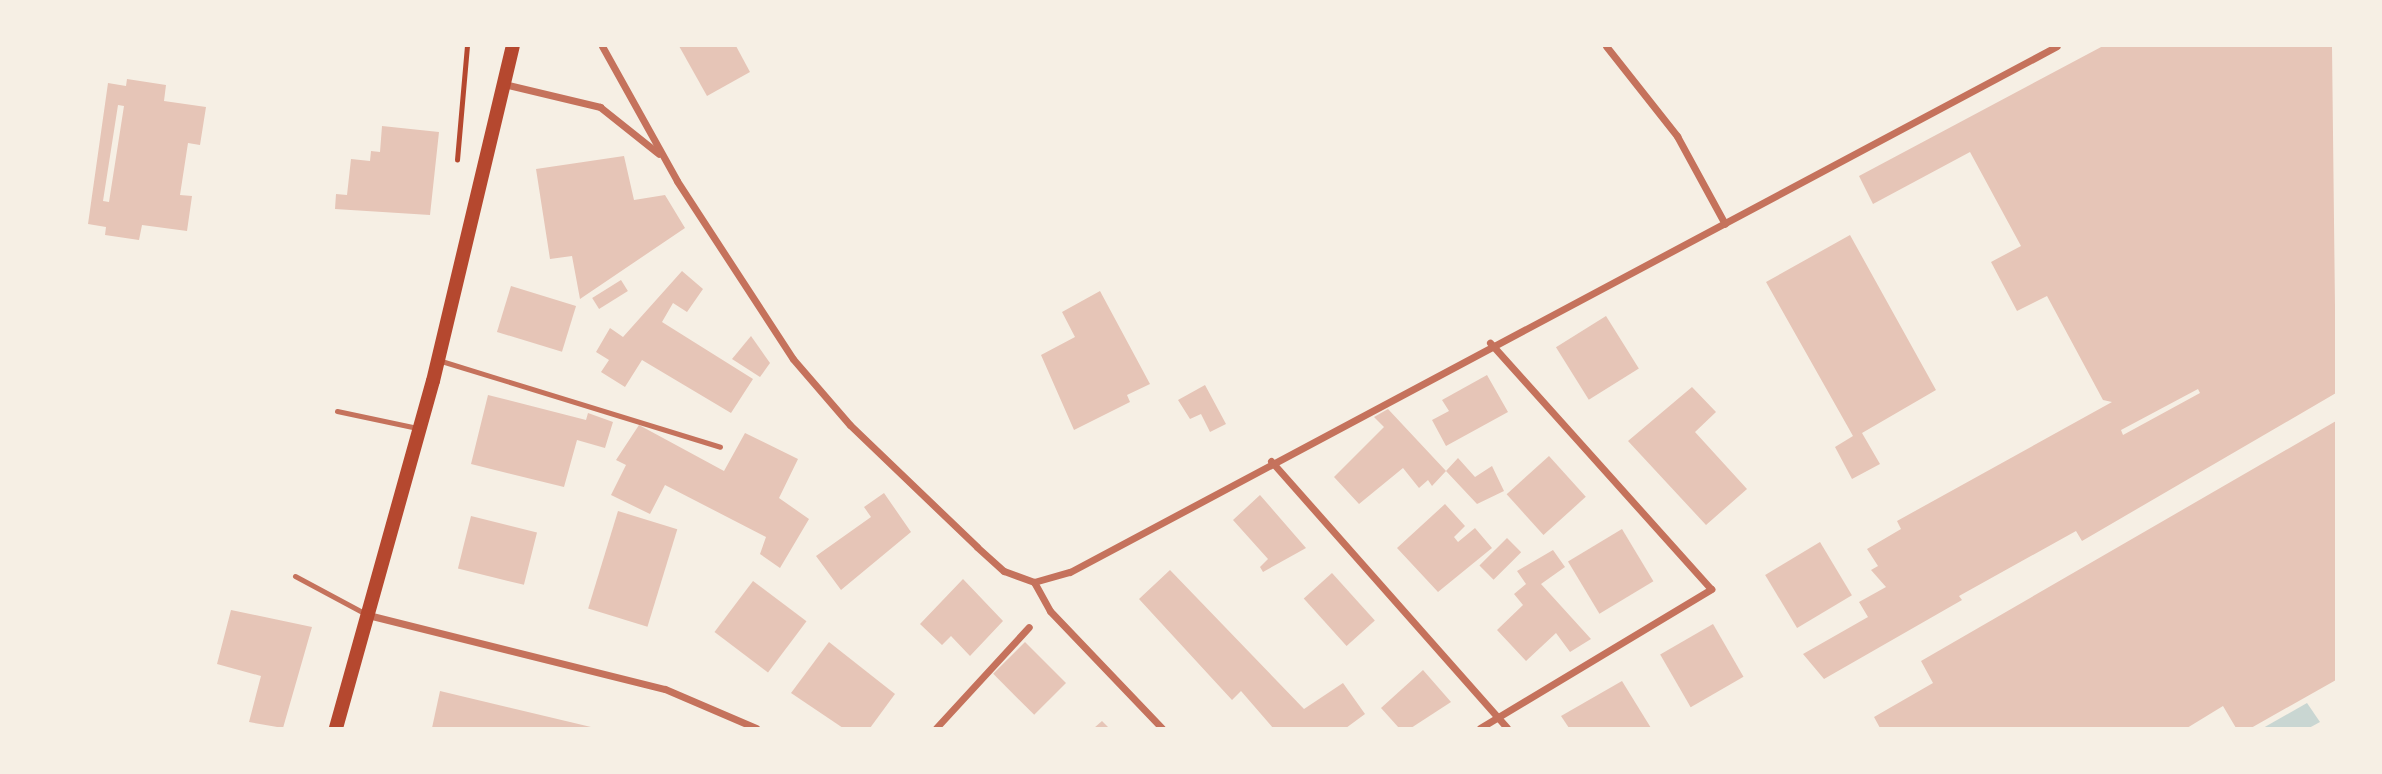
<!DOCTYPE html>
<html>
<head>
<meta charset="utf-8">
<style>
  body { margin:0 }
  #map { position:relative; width:2382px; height:774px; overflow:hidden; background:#f6efe4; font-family:Ubuntu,sans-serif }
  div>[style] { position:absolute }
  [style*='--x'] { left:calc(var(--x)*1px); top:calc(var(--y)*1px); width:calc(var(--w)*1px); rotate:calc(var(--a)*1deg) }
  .water>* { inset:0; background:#c9d6d2 }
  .building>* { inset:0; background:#e6c5b7; transform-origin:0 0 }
  .path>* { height:4.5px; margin:-2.25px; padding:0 2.25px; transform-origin:2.25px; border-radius:2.25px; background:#b5482f }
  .service>* { height:5px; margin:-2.5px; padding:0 2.5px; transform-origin:2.5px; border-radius:2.5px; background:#c5725c }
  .minor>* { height:7px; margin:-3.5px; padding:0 3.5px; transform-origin:3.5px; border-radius:3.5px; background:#c5725c }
  .secondary>* { height:14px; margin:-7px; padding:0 7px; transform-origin:7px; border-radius:7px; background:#b5482f }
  span { translate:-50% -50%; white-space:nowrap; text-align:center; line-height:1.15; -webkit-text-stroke:7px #f6efe4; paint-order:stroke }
  .frame { position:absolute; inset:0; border:47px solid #f6efe4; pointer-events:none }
</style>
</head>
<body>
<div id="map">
  <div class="water">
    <div style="clip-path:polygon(2307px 703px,2320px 722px,2309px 728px,2263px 728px)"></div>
  </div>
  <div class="building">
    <div style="clip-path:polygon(679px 46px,736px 46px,750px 72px,707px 96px)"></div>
    <div style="clip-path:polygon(evenodd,2103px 46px,2332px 46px,2336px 393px,2082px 541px,2076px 531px,1959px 596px,1962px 600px,1824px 679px,1803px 654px,1868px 617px,1859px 602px,1886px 587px,1871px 570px,1878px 566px,1867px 549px,1901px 529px,1897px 521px,2112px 402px,2103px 400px,2047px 296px,2017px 311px,1991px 262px,2021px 246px,1970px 152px,1873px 204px,1859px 176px,2103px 46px,2198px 389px,2200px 393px,2123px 435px,2121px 430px,2198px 389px)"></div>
    <div style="clip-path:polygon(evenodd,127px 79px,166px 85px,164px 101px,206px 107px,200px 145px,188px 143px,180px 195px,192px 196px,187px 231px,142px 225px,139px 240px,105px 235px,106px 227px,88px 224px,108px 83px,126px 86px,127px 79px,118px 105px,124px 106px,109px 202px,103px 201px,118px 105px)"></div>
    <div style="clip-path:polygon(382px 126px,439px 132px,430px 215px,335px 209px,336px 194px,347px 195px,351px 159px,370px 161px,371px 151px,380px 152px)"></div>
    <div style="clip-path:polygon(624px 156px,634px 200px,665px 195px,685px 228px,580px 299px,572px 256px,550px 259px,536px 169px)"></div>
    <div style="clip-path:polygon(1850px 235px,1936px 390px,1862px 433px,1880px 464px,1852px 479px,1835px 447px,1853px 436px,1766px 282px)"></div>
    <div style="clip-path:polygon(682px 271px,703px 289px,687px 312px,673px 303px,662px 322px,753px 379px,731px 413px,642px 360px,625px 387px,601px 372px,609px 360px,596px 352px,610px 328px,623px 337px)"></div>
    <div style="left:621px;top:280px;width:13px;height:34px;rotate:58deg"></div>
    <div style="left:511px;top:286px;width:68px;height:48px;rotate:17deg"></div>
    <div style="clip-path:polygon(1100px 291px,1150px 384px,1127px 395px,1130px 402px,1074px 430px,1041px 355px,1075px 337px,1062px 312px)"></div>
    <div style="left:1606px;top:316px;width:62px;height:59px;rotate:58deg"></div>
    <div style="clip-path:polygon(751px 336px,770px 363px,760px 377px,732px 359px)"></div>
    <div style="clip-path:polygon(1487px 375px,1508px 412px,1446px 446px,1432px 420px,1449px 411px,1442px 400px)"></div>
    <div style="clip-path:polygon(1205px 385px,1226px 424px,1210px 432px,1201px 414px,1190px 419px,1178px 400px)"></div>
    <div style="clip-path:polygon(1692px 387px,1716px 412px,1695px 432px,1747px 489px,1706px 525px,1628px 441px)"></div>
    <div style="clip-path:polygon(488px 395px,586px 420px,588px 413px,613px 422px,605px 448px,577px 440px,564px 487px,471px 464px)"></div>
    <div style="clip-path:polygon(1388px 409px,1446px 471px,1432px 486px,1428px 480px,1419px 488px,1403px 468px,1359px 504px,1334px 477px,1384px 427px,1374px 417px)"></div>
    <div style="clip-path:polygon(2336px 421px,2336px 680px,2251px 728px,2236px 728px,2223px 706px,2187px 728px,1880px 728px,1874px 717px,1933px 683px,1921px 661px)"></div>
    <div style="clip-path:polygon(639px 425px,724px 471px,745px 433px,798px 459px,779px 498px,809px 519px,780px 568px,760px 554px,766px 537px,665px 485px,650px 514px,611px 495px,626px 465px,616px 460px)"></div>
    <div style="left:1549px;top:456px;width:55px;height:57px;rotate:48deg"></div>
    <div style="clip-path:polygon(1458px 458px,1475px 477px,1492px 466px,1504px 491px,1477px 504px,1446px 471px)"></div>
    <div style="clip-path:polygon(884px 493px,911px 532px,841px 590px,816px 556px,871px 517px,864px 507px)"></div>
    <div style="clip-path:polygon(1260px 495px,1306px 548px,1263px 572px,1260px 567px,1268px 559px,1233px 520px)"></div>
    <div style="clip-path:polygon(1445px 504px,1465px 526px,1454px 537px,1458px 542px,1475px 528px,1492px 548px,1438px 592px,1397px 548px)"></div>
    <div style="left:618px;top:511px;width:62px;height:102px;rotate:17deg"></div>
    <div style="left:471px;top:516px;width:68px;height:54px;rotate:14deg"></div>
    <div style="left:1622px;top:529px;width:61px;height:63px;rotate:59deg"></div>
    <div style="left:1507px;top:538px;width:20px;height:39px;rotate:45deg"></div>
    <div style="left:1820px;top:542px;width:62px;height:64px;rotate:59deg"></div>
    <div style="clip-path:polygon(1553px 550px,1565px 567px,1541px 584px,1591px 639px,1570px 652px,1556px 633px,1526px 661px,1497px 630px,1523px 605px,1514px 594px,1526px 584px,1517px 571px)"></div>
    <div style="clip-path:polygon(1170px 570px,1304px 709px,1343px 683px,1365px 714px,1346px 728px,1273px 728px,1241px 691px,1232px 700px,1139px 599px)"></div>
    <div style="left:1332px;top:573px;width:64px;height:38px;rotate:48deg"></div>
    <div style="clip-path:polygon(963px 579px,1003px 621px,970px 656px,951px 636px,942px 645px,920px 624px)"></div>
    <div style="left:753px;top:581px;width:67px;height:64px;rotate:37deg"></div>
    <div style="clip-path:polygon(231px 610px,312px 627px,283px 728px,249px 722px,261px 676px,217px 664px)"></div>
    <div style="left:1713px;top:624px;width:61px;height:61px;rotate:60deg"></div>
    <div style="clip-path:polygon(829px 642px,895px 694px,870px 728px,843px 728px,791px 693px)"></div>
    <div style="left:1025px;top:642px;width:58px;height:45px;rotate:45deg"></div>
    <div style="clip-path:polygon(1423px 670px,1451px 702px,1411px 728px,1399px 728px,1381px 708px)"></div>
    <div style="clip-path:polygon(1622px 681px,1651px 728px,1569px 728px,1561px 716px)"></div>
    <div style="clip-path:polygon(440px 691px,591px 727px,591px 728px,432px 728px)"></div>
    <div style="clip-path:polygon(1102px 721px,1109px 728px,1094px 728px)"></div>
  </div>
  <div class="path">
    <div style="--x:457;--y:160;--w:114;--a:-85"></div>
  </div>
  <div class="service">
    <div style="--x:438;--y:360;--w:295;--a:17.1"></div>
    <div style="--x:337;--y:411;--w:82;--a:12"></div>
    <div style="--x:295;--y:576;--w:81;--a:28.2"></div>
  </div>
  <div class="minor">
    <div style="--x:602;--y:46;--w:154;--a:60.9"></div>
    <div style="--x:677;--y:181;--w:212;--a:56.9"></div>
    <div style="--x:793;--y:359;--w:87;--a:49.2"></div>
    <div style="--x:850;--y:425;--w:176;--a:43.8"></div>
    <div style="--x:977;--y:547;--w:36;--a:42"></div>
    <div style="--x:1004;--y:571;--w:32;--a:20"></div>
    <div style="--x:1034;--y:582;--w:33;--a:61"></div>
    <div style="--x:1050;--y:611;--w:162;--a:46.3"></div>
    <div style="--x:1606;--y:46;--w:115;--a:51.7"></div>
    <div style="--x:1677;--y:136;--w:100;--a:61.4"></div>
    <div style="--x:508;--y:85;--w:95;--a:13.4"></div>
    <div style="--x:600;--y:107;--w:75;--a:38.5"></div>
    <div style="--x:1271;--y:461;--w:356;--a:48.5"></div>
    <div style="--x:1034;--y:582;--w:37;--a:-16"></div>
    <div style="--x:1070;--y:572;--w:1118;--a:-28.05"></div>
    <div style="--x:368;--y:615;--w:306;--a:14"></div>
    <div style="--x:665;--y:689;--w:99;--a:23.2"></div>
    <div style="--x:936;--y:728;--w:137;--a:-47.4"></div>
    <div style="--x:1480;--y:728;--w:270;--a:-31"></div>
    <div style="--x:1711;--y:589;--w:331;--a:-131.9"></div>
  </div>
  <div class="secondary">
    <div style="--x:336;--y:728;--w:360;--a:-74.4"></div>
    <div style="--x:433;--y:381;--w:344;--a:-76.6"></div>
  </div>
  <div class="frame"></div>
</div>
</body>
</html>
